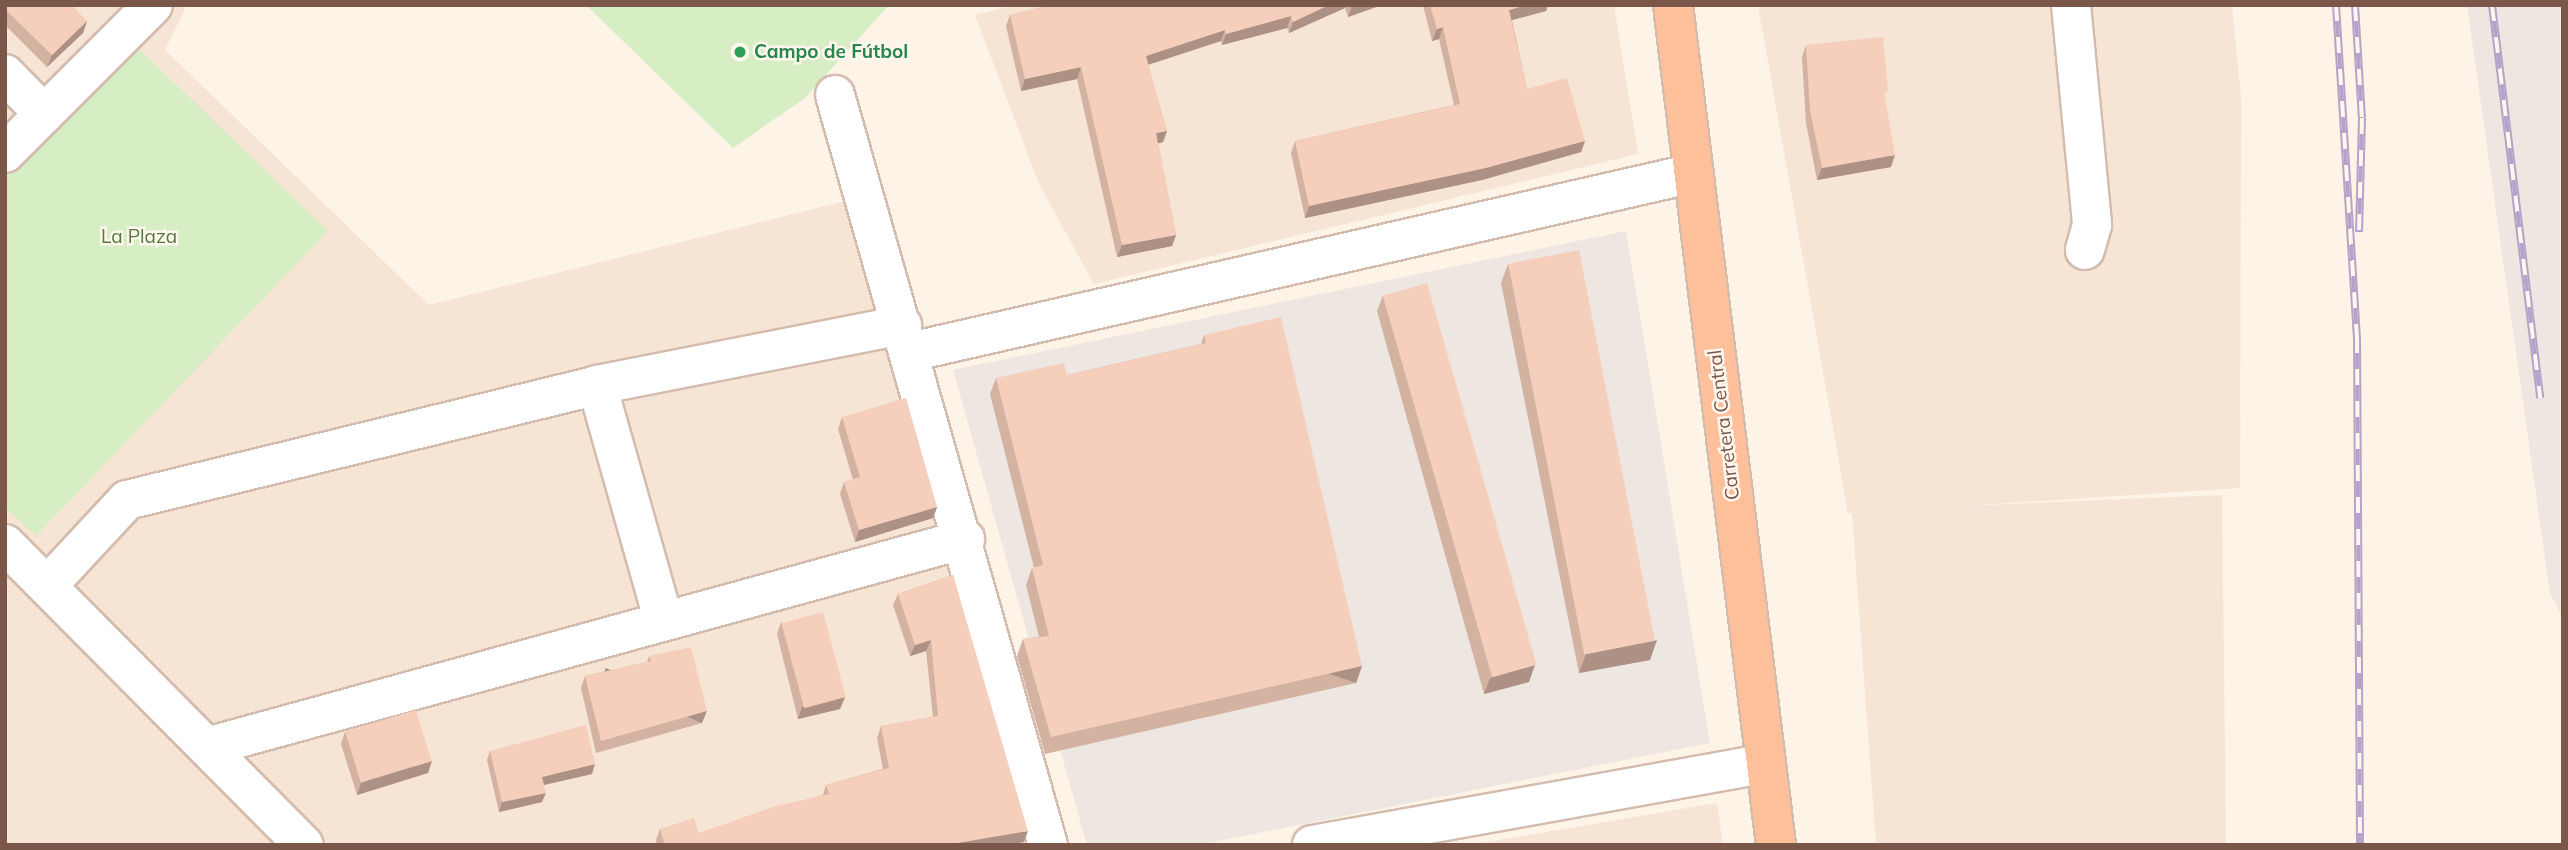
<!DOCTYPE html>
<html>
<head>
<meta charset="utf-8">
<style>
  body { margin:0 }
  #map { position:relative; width:2568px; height:850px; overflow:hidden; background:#fef3e7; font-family:Mulish,sans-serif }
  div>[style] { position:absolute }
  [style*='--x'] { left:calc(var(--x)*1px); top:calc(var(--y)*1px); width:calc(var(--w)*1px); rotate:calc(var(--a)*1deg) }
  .residential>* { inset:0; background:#f6e4d4 }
  .industrial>* { inset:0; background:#eee6e0 }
  .green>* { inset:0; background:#d7edc3 }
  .roads { filter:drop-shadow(2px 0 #d3bcae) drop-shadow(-2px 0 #d3bcae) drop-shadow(0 2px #d3bcae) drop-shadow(0 -2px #d3bcae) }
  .minor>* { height:38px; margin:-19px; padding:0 19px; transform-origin:19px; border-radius:19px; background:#fff }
  .trunk>* { height:38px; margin:-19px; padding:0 19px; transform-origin:19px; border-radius:19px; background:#fdc09b }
  .rail>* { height:8px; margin-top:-4px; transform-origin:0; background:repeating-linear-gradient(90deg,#fff7ee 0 16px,#b5a3c9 0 32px); box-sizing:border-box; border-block:2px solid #b5a3c9 }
  .wall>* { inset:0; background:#d3b2a2 }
  .shaded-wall>* { inset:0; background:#ac9184; transform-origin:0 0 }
  .building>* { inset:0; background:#f5cfbc; transform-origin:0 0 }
  .dots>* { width:19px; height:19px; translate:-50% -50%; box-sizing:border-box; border:4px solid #fff7ee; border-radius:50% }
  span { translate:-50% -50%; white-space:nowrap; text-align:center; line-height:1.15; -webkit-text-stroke:5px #fff7ee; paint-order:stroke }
  .leisure-label { font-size:19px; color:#27864d; font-weight:700 }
  .left { translate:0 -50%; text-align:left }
  .park-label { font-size:19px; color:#537a3d }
  .street-label { font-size:19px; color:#7a5749 }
  .frame { position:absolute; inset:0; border:7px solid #7a5749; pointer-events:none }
</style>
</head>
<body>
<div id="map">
  <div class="residential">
    <div style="clip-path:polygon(5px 5px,187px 5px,165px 50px,429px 305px,885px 191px,1067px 845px,5px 845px)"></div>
    <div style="clip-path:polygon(1015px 5px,1614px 5px,1638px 154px,1094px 284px,1039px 184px,975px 15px)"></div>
    <div style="clip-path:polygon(1758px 5px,2232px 5px,2241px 98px,2240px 488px,1962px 506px,2222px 495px,2226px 845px,1876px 845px,1852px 513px,1848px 513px)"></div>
    <div style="clip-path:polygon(1717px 803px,1723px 845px,1469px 845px)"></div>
  </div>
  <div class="industrial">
    <div style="clip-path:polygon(2467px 5px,2563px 5px,2563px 619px,2550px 593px)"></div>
    <div style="clip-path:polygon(1626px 231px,1710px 743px,1198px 845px,1087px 845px,953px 370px)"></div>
  </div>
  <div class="green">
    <div style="clip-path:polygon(586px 5px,889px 5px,805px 98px,733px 148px)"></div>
    <div style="clip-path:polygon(133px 43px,328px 231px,36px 536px,5px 507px,5px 177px)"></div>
  </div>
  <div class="roads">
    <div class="minor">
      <div style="--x:2071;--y:5;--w:221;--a:84.5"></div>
      <div style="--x:2092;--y:225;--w:26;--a:106"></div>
      <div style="--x:5;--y:74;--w:56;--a:45.7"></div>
      <div style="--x:835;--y:95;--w:780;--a:74.15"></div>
      <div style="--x:5;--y:153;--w:209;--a:-45"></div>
      <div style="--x:910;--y:352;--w:804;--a:-12.86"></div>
      <div style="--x:597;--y:385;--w:245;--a:74.2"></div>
      <div style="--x:5;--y:544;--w:424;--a:45.2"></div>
      <div style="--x:48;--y:585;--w:116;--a:-47.1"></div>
      <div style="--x:127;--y:500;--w:484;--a:-13.7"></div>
      <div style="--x:597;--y:385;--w:311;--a:-11.1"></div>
      <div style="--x:210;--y:746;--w:783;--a:-15.33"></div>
      <div style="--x:1312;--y:845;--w:461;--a:-10.2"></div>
    </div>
    <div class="trunk">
      <div style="--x:1673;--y:5;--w:846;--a:83.01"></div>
    </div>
  </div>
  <div class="rail">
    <div style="--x:2336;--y:5;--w:333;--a:86.4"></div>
    <div style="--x:2357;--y:337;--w:508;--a:89.66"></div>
    <div style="--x:2355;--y:5;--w:113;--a:86.5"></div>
    <div style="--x:2362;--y:118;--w:114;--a:91.5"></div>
    <div style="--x:2492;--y:5;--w:396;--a:83"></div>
  </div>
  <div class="wall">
    <div style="clip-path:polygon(1051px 5px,1382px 5px,1348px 17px,1345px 8px,1289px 33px,1287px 28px,1222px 45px,1221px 41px,1148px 65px,1167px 131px,1163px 142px,1158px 143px,1176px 235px,1172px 246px,1117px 257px,1077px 79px,1021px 91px,1006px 26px,1010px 15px)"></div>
    <div style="clip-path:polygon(1423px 5px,1548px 5px,1546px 11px,1512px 20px,1527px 89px,1585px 141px,1581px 152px,1482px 180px,1305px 218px,1291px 153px,1295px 141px,1454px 105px,1439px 39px,1432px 41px)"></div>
    <div style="clip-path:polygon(5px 8px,87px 21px,83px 33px,47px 67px,5px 25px)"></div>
    <div style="clip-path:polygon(1806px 45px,1885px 100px,1891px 167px,1817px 180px,1806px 123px,1802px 57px)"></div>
    <div style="clip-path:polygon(1508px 264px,1650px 660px,1579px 673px,1501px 283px)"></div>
    <div style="clip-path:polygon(1383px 295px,1529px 682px,1484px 694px,1377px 311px)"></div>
    <div style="clip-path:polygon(1204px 335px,1362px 666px,1356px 683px,1045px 754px,1017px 656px,1023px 639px,1039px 637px,1026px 585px,1032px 568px,1034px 568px,990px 394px,996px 378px,1067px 375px,1201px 344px)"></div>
    <div style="clip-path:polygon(842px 417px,937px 507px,933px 518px,855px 542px,840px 494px,844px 482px,853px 480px,838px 429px)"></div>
    <div style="clip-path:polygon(953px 575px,1024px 842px,1008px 845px,657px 845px,656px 840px,660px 829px,699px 833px,823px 795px,826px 785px,883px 769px,877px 738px,881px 726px,933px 717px,926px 651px,910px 656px,893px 605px,898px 594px)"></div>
    <div style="clip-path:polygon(781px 622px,845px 697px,840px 709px,798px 719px,777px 634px)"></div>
    <div style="clip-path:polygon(649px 656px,702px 723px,596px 753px,581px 688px,585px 676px,647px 662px)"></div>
    <div style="clip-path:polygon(345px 732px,428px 773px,357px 795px,341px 744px)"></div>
    <div style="clip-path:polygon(490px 751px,592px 774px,544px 785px,542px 802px,499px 812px,487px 760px)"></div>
  </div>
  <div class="shaded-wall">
    <div style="clip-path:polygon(1329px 5px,1346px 5px,1345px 8px,1289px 33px,1293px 22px)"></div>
    <div style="clip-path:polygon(1352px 5px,1382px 5px,1348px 17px)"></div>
    <div style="clip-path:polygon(1527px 5px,1548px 5px,1546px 11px,1505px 22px,1509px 10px)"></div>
    <div style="clip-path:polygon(1291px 16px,1287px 28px,1222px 45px,1226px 34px)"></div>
    <div style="clip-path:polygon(87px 21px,83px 33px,47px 67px,52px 55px)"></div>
    <div style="clip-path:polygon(1443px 27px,1439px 39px,1432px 41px,1437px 29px)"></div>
    <div style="clip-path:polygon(1225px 30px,1221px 41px,1141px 67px,1146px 56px)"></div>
    <div style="clip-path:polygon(1081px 67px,1077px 79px,1021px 91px,1025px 79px)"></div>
    <div style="clip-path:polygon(1167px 131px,1163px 142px,1152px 145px,1156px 133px)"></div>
    <div style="clip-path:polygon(1585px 141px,1581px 152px,1482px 180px,1305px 218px,1309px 206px)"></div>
    <div style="clip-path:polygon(1895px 155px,1891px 167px,1817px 180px,1822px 168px)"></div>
    <div style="clip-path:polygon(1176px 235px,1172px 246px,1117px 257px,1122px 245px)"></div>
    <div style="clip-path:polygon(937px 507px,933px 518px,855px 542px,859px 530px)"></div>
    <div style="clip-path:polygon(931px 640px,926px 651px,910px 656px,915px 645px)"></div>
    <div style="clip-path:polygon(1657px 640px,1650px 660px,1579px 673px,1586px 654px)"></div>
    <div style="clip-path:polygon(1535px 665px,1529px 682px,1484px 694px,1490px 678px)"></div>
    <div style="left:1362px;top:666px;width:18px;height:319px;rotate:109deg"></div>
    <div style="clip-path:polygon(845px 697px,840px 709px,798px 719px,802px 707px)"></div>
    <div style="left:707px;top:711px;width:13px;height:110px;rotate:113deg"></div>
    <div style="clip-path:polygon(432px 761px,428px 773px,357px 795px,361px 783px)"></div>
    <div style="clip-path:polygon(595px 764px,592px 774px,539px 786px,542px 777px)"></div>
    <div style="clip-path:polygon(546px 793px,542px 802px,499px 812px,502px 802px)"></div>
    <div style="clip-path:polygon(1028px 831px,1024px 842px,1008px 845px,945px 845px)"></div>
  </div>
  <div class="building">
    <div style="clip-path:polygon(8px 5px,72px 5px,87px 21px,52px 55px,5px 9px)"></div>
    <div style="clip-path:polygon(1051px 5px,1329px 5px,1293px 22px,1291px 16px,1226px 34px,1225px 30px,1146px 56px,1167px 131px,1156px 133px,1176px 235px,1122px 245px,1081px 67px,1025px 79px,1010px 15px)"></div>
    <div style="clip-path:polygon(1430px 5px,1527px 5px,1509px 10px,1527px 89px,1567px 78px,1585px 141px,1486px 168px,1309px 206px,1295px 141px,1460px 104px,1443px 27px,1437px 29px)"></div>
    <div style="clip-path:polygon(1883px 37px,1888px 91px,1884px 92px,1895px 155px,1822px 168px,1810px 111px,1806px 45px)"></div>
    <div style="left:1579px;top:250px;width:398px;height:72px;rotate:79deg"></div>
    <div style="left:1427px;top:283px;width:397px;height:46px;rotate:74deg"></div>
    <div style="clip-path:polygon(1281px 317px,1362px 666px,1051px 737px,1023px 639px,1049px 636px,1032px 568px,1043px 565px,996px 378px,1064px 363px,1067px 375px,1206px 343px,1204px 335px)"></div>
    <div style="clip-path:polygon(906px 398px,937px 507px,859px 530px,844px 482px,860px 477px,842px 417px)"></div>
    <div style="clip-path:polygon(953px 575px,1028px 831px,945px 845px,665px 845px,660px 829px,694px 818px,699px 833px,776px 806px,829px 794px,826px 785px,889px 768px,881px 726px,938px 716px,931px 640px,915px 645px,898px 594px)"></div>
    <div style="left:823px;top:612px;width:88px;height:43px;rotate:75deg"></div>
    <div style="clip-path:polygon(691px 647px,707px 711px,601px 741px,585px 676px,651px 661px,649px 656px)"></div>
    <div style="left:416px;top:710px;width:53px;height:74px;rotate:73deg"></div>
    <div style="clip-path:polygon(586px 725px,595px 764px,542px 777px,546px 793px,502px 802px,490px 751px)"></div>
  </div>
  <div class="dots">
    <div style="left:740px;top:52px;background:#2e9e5b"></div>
  </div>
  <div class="leisure-label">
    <span class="left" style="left:754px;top:52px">Campo de Fútbol</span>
  </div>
  <div class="park-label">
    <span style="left:139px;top:237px">La Plaza</span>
  </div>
  <div class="street-label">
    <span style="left:1724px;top:425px;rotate:-97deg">Carretera Central</span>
  </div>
  <div class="frame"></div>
</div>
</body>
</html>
